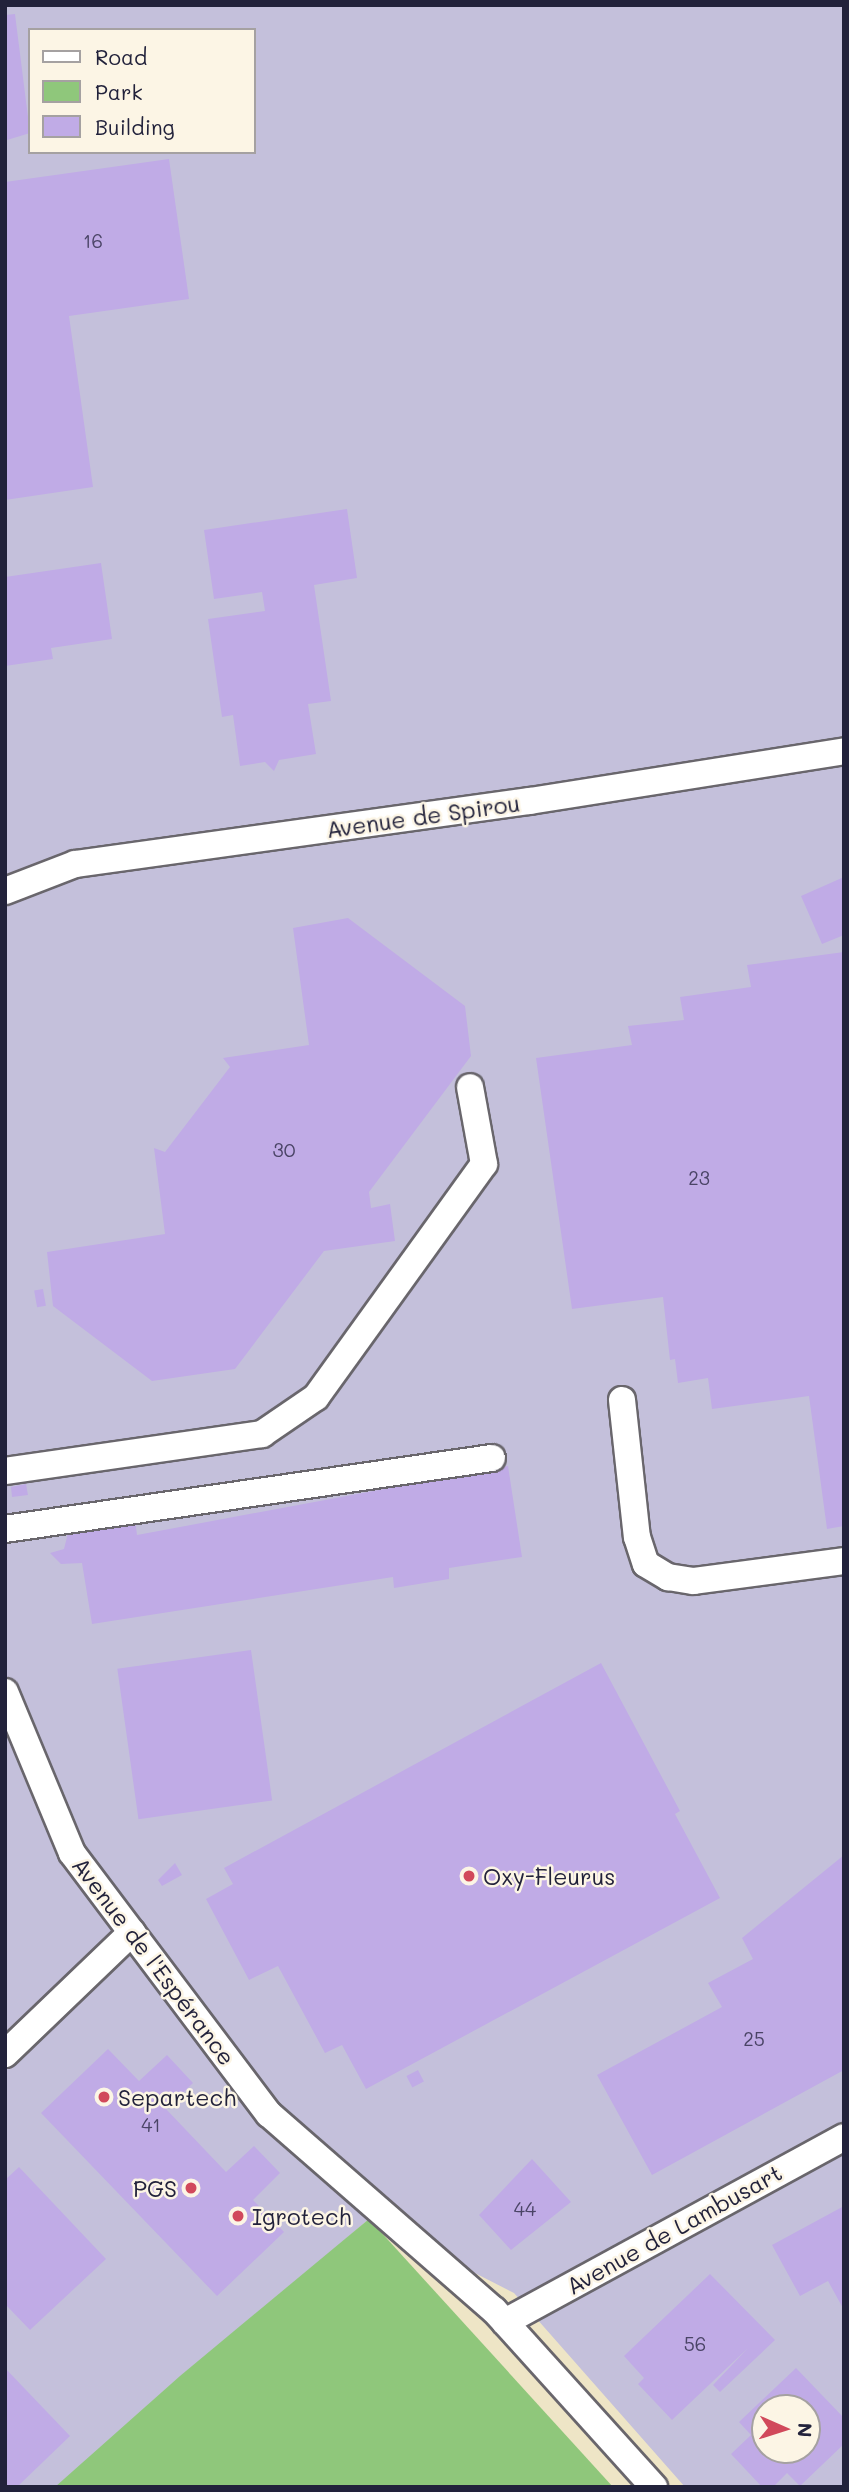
<!DOCTYPE html>
<html>
<head>
<meta charset="utf-8">
<style>
  body { margin:0 }
  #map { position:relative; width:849px; height:2492px; overflow:hidden; background:#eee5c6; font-family:Mali,sans-serif }
  div>[style] { position:absolute }
  [style*='--x'] { left:calc(var(--x)*1px); top:calc(var(--y)*1px); width:calc(var(--w)*1px); rotate:calc(var(--a)*1deg) }
  .industrial>* { inset:0; background:#c4c0db }
  .green>* { inset:0; background:#8fc77b }
  .building>* { inset:0; background:#c0abe6; transform-origin:0 0 }
  .roads { filter:drop-shadow(2px 0 #69666c) drop-shadow(-2px 0 #69666c) drop-shadow(0 2px #69666c) drop-shadow(0 -2px #69666c) }
  .minor>* { height:26px; margin:-13px; padding:0 13px; transform-origin:13px; border-radius:13px; background:#fff }
  .dots>* { width:19px; height:19px; translate:-50% -50%; box-sizing:border-box; border:4px solid #fcf5e5; border-radius:50% }
  span { translate:-50% -50%; white-space:nowrap; text-align:center; line-height:1.15; -webkit-text-stroke:5px #fcf5e5; paint-order:stroke }
  .number-label { font-size:19px; color:#4a4466 }
  .number-label span { -webkit-text-stroke-width:0 }
  .street-label { font-size:23px; color:#22223b }
  .poi-label { font-size:23px; color:#22223b }
  .left { translate:0 -50%; text-align:left }
  .right { translate:-100% -50%; text-align:right }
  .frame { position:absolute; inset:0; border:7px solid #22223b; pointer-events:none }
  .legend { position:absolute; left:28px; top:28px; width:228px; height:126px; box-sizing:border-box; background:#fcf5e5; border:2px solid #a5a1a1; margin:0; padding:9px 12px; list-style:none; font-size:21px; color:#22223b }
  .legend li { display:flex; align-items:center; gap:14px; height:35px }
  .legend b { width:35px; border:2px solid #a5a1a1 }
  .north { position:absolute; left:751px; top:2394px; width:70px; height:70px; box-sizing:border-box; background:#fcf5e5; border:2px solid #a5a1a1; border-radius:50%; rotate:93deg; font-size:19px; font-weight:700; line-height:28px; text-align:center; color:#22223b }
  .north::after { content:''; display:block; margin:auto; width:24px; height:32px; background:#d1495b; clip-path:polygon(50% 0,100% 100%,50% 72%,0 100%) }
</style>
</head>
<body>
<div id="map">
  <div class="industrial">
    <div style="clip-path:polygon(evenodd,5px 5px,844px 5px,844px 2487px,685px 2487px,514px 2293px,369px 2219px,57px 2487px,5px 2487px,5px 5px,30px 30px,254px 30px,254px 152px,30px 152px,30px 30px,5px 5px,765px 2408px,807px 2408px,807px 2450px,765px 2450px,765px 2408px)"></div>
  </div>
  <div class="green">
    <div style="clip-path:polygon(369px 2219px,613px 2487px,55px 2487px,180px 2376px)"></div>
  </div>
  <div class="building">
    <div style="clip-path:polygon(15px 14px,30px 133px,7px 140px,5px 15px)"></div>
    <div style="clip-path:polygon(169px 159px,189px 299px,69px 316px,93px 487px,5px 500px,5px 182px)"></div>
    <div style="clip-path:polygon(347px 509px,357px 578px,314px 585px,331px 701px,308px 704px,316px 754px,279px 760px,274px 771px,265px 762px,240px 766px,233px 715px,222px 717px,208px 619px,265px 611px,262px 592px,214px 599px,204px 530px)"></div>
    <div style="clip-path:polygon(101px 563px,112px 639px,51px 648px,53px 659px,5px 666px,5px 577px)"></div>
    <div style="clip-path:polygon(844px 877px,844px 935px,822px 944px,801px 896px)"></div>
    <div style="clip-path:polygon(348px 918px,465px 1006px,471px 1056px,369px 1192px,371px 1208px,390px 1204px,395px 1241px,324px 1251px,235px 1369px,152px 1381px,53px 1306px,47px 1252px,165px 1234px,154px 1148px,165px 1152px,230px 1067px,223px 1058px,309px 1045px,293px 928px)"></div>
    <div style="clip-path:polygon(844px 952px,844px 1526px,827px 1529px,809px 1396px,712px 1409px,708px 1378px,678px 1383px,675px 1359px,670px 1360px,663px 1297px,572px 1309px,536px 1058px,632px 1045px,628px 1026px,684px 1020px,680px 997px,751px 987px,747px 965px)"></div>
    <div style="left:43px;top:1289px;width:17px;height:9px;rotate:80deg"></div>
    <div style="clip-path:polygon(508px 1466px,522px 1557px,449px 1568px,449px 1579px,394px 1588px,393px 1577px,92px 1624px,82px 1563px,61px 1564px,50px 1553px,64px 1549px,68px 1533px,135px 1519px,137px 1535px)"></div>
    <div style="clip-path:polygon(26px 1484px,28px 1495px,12px 1497px,11px 1487px)"></div>
    <div style="left:251px;top:1650px;width:152px;height:135px;rotate:82deg"></div>
    <div style="clip-path:polygon(601px 1663px,680px 1811px,675px 1814px,720px 1898px,366px 2089px,342px 2045px,325px 2053px,278px 1966px,249px 1980px,206px 1899px,233px 1884px,224px 1868px)"></div>
    <div style="clip-path:polygon(844px 1855px,844px 2070px,652px 2175px,597px 2075px,722px 2007px,708px 1983px,753px 1959px,742px 1938px)"></div>
    <div style="clip-path:polygon(175px 1863px,182px 1875px,162px 1886px,158px 1880px)"></div>
    <div style="clip-path:polygon(108px 2049px,139px 2081px,167px 2055px,193px 2083px,166px 2109px,226px 2172px,254px 2146px,280px 2173px,253px 2200px,284px 2232px,217px 2296px,41px 2113px)"></div>
    <div style="left:418px;top:2070px;width:13px;height:13px;rotate:63deg"></div>
    <div style="clip-path:polygon(532px 2159px,571px 2202px,511px 2250px,479px 2215px)"></div>
    <div style="clip-path:polygon(19px 2167px,106px 2259px,30px 2330px,5px 2304px,5px 2180px)"></div>
    <div style="clip-path:polygon(844px 2206px,844px 2310px,828px 2281px,800px 2296px,772px 2245px)"></div>
    <div style="clip-path:polygon(710px 2274px,775px 2340px,720px 2392px,713px 2385px,748px 2348px,672px 2420px,638px 2384px,644px 2378px,624px 2356px)"></div>
    <div style="clip-path:polygon(5px 2368px,70px 2436px,17px 2487px,5px 2487px)"></div>
    <div style="clip-path:polygon(evenodd,796px 2368px,844px 2418px,844px 2444px,800px 2486px,787px 2473px,773px 2487px,762px 2487px,731px 2454px,751px 2435px,739px 2422px,796px 2368px,765px 2408px,807px 2408px,807px 2450px,765px 2450px,765px 2408px)"></div>
  </div>
  <div class="roads">
    <div class="minor">
      <div style="--x:5;--y:891;--w:75;--a:-21.1"></div>
      <div style="--x:75;--y:864;--w:459;--a:-7.9"></div>
      <div style="--x:530;--y:801;--w:318;--a:-9"></div>
      <div style="--x:622;--y:1400;--w:138;--a:83.8"></div>
      <div style="--x:637;--y:1537;--w:28;--a:72"></div>
      <div style="--x:646;--y:1564;--w:26;--a:31"></div>
      <div style="--x:668;--y:1577;--w:26;--a:9"></div>
      <div style="--x:694;--y:1581;--w:151;--a:-7.6"></div>
      <div style="--x:5;--y:1471;--w:260;--a:-8.2"></div>
      <div style="--x:262;--y:1434;--w:65;--a:-34.4"></div>
      <div style="--x:316;--y:1397;--w:287;--a:-54.2"></div>
      <div style="--x:484;--y:1164;--w:78;--a:-100.3"></div>
      <div style="--x:5;--y:1529;--w:492;--a:-8.3"></div>
      <div style="--x:5;--y:1692;--w:174;--a:67.4"></div>
      <div style="--x:72;--y:1853;--w:327;--a:53"></div>
      <div style="--x:269;--y:2114;--w:298;--a:41.1"></div>
      <div style="--x:494;--y:2310;--w:239;--a:47.9"></div>
      <div style="--x:5;--y:2054;--w:176;--a:-43.8"></div>
      <div style="--x:505;--y:2322;--w:386;--a:-28.6"></div>
    </div>
  </div>
  <div class="dots">
    <div style="left:469px;top:1876px;background:#d1495b"></div>
    <div style="left:104px;top:2097px;background:#d1495b"></div>
    <div style="left:191px;top:2188px;background:#d1495b"></div>
    <div style="left:238px;top:2216px;background:#d1495b"></div>
  </div>
  <div class="number-label">
    <span style="left:93px;top:241px">16</span>
    <span style="left:284px;top:1150px">30</span>
    <span style="left:699px;top:1178px">23</span>
    <span style="left:754px;top:2039px">25</span>
    <span style="left:151px;top:2125px">41</span>
    <span style="left:525px;top:2209px">44</span>
    <span style="left:695px;top:2344px">56</span>
  </div>
  <div class="street-label">
    <span style="left:423px;top:816px;rotate:-8deg">Avenue de Spirou</span>
    <span style="left:154px;top:1961px;rotate:53deg">Avenue de l'Espérance</span>
    <span style="left:674px;top:2229px;rotate:-29deg">Avenue de Lambusart</span>
  </div>
  <div class="poi-label">
    <span class="left" style="left:483px;top:1876px">Oxy-Fleurus</span>
    <span class="left" style="left:118px;top:2097px">Separtech</span>
    <span class="right" style="left:177px;top:2188px">PGS</span>
    <span class="left" style="left:252px;top:2216px">Igrotech</span>
  </div>
  <div class="frame"></div>
  <ul class="legend">
  <li><b style="height:9px;background:#fff"></b>Road</li>
  <li><b style="height:19px;background:#8fc77b"></b>Park</li>
  <li><b style="height:19px;background:#c0abe6"></b>Building</li>
  </ul>
  <div class="north">N</div>
</div>
</body>
</html>
